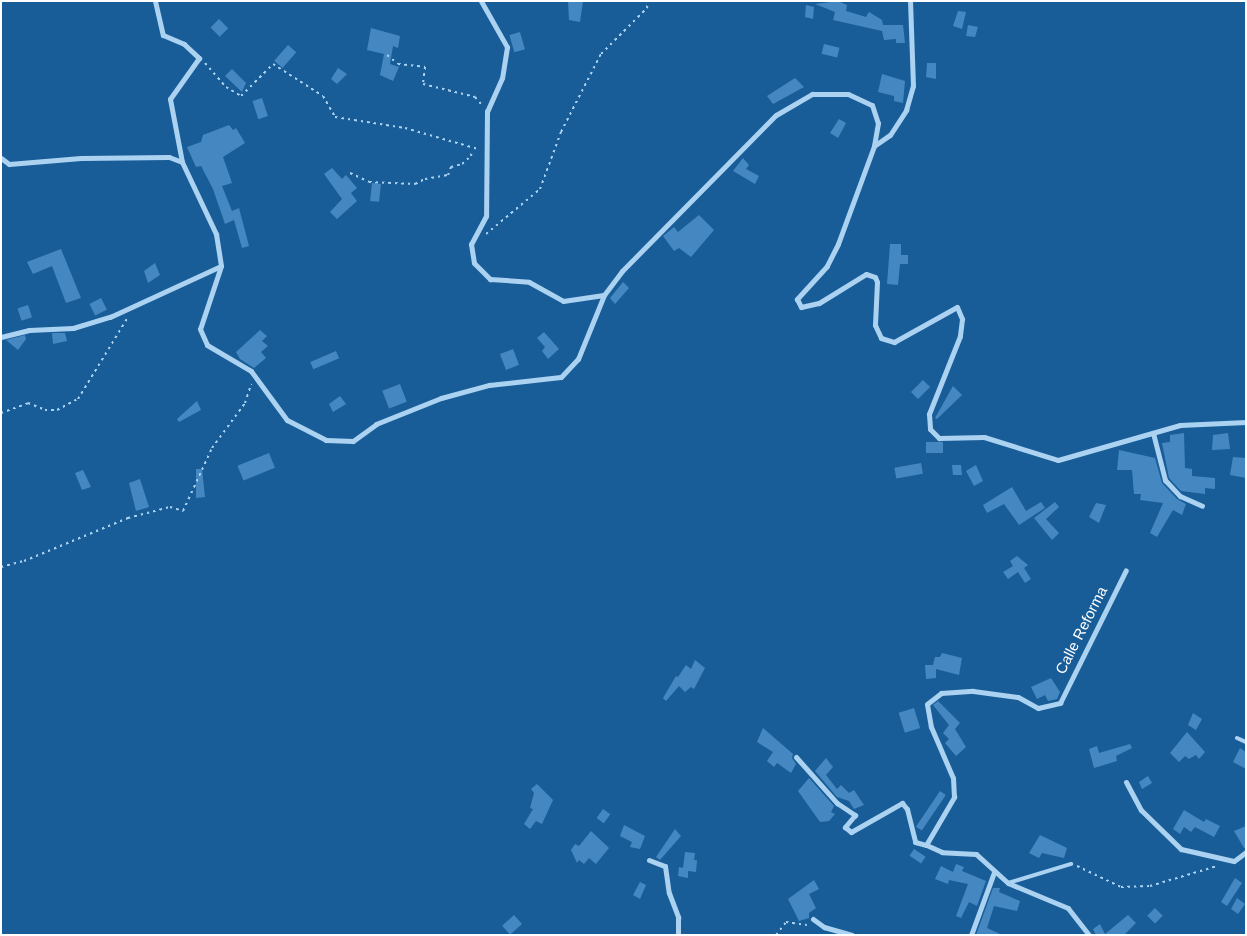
<!DOCTYPE html>
<html>
<head>
<meta charset="utf-8">
<style>
  body { margin:0 }
  #map { position:relative; width:1247px; height:936px; overflow:hidden; background:#185d98; font-family:Helvetica,sans-serif }
  div>[style] { position:absolute }
  [style*='--x'] { left:calc(var(--x)*1px); top:calc(var(--y)*1px); width:calc(var(--w)*1px); rotate:calc(var(--a)*1deg) }
  .building>* { inset:0; background:#4588c1; transform-origin:0 0 }
  .path>* { height:2px; margin-top:-1px; transform-origin:0; background:repeating-linear-gradient(90deg,#acd2f1 0 2.5px,transparent 0 6.5px) }
  .lane>* { height:4px; margin:-2px; padding:0 2px; transform-origin:2px; border-radius:2px; background:#acd2f1 }
  .street>* { height:5px; margin:-2.5px; padding:0 2.5px; transform-origin:2.5px; border-radius:2.5px; background:#acd2f1 }
  span { translate:-50% -50%; white-space:nowrap; text-align:center; line-height:1.15; -webkit-text-stroke:5px #185d98; paint-order:stroke }
  .street-label { font-size:15px; color:#fff }
  .frame { position:absolute; inset:0; border:2px solid #fff; pointer-events:none }
</style>
</head>
<body>
<div id="map">
  <div class="building">
    <div style="clip-path:polygon(568px 1px,583px 1px,580px 22px,569px 20px)"></div>
    <div style="clip-path:polygon(838px 1px,847px 5px,846px 11px,866px 17px,869px 12px,882px 20px,883px 25px,903px 25px,905px 43px,896px 43px,896px 39px,884px 40px,882px 31px,833px 20px,835px 12px,815px 4px)"></div>
    <div style="clip-path:polygon(806px 5px,814px 7px,813px 19px,805px 17px)"></div>
    <div style="clip-path:polygon(958px 11px,966px 12px,962px 29px,953px 26px)"></div>
    <div style="left:219px;top:19px;width:13px;height:12px;rotate:45deg"></div>
    <div style="clip-path:polygon(968px 25px,978px 27px,975px 37px,966px 36px)"></div>
    <div style="clip-path:polygon(371px 28px,400px 36px,398px 48px,393px 46px,390px 64px,399px 67px,393px 81px,380px 75px,384px 54px,367px 50px)"></div>
    <div style="left:520px;top:32px;width:18px;height:11px;rotate:74deg"></div>
    <div style="left:824px;top:44px;width:16px;height:10px;rotate:14deg"></div>
    <div style="left:288px;top:45px;width:11px;height:21px;rotate:41deg"></div>
    <div style="clip-path:polygon(927px 63px,936px 63px,936px 79px,926px 77px)"></div>
    <div style="clip-path:polygon(338px 68px,347px 74px,337px 84px,331px 79px)"></div>
    <div style="clip-path:polygon(232px 69px,246px 83px,242px 92px,225px 76px)"></div>
    <div style="clip-path:polygon(882px 74px,905px 81px,903px 103px,894px 101px,894px 96px,878px 92px)"></div>
    <div style="clip-path:polygon(795px 78px,804px 87px,773px 104px,767px 96px)"></div>
    <div style="left:262px;top:98px;width:19px;height:10px;rotate:72deg"></div>
    <div style="clip-path:polygon(839px 119px,846px 123px,838px 138px,830px 133px)"></div>
    <div style="clip-path:polygon(229px 125px,233px 130px,236px 128px,245px 143px,223px 157px,232px 183px,222px 186px,232px 211px,239px 208px,249px 246px,242px 248px,234px 220px,225px 224px,213px 189px,201px 166px,196px 167px,187px 147px,201px 142px,203px 135px)"></div>
    <div style="clip-path:polygon(743px 158px,749px 165px,746px 169px,759px 176px,755px 184px,733px 171px)"></div>
    <div style="clip-path:polygon(332px 168px,342px 179px,346px 175px,357px 188px,351px 193px,357px 201px,337px 219px,330px 212px,342px 199px,324px 174px)"></div>
    <div style="left:372px;top:183px;width:9px;height:18px;rotate:6deg"></div>
    <div style="clip-path:polygon(699px 215px,714px 230px,691px 257px,679px 248px,674px 251px,663px 236px,674px 227px,678px 232px)"></div>
    <div style="clip-path:polygon(890px 244px,901px 244px,901px 255px,908px 255px,908px 264px,900px 264px,898px 285px,887px 284px)"></div>
    <div style="clip-path:polygon(61px 249px,81px 298px,66px 303px,52px 266px,33px 274px,27px 262px)"></div>
    <div style="clip-path:polygon(155px 263px,160px 275px,148px 283px,144px 271px)"></div>
    <div style="clip-path:polygon(623px 282px,629px 288px,615px 304px,610px 298px)"></div>
    <div style="left:101px;top:298px;width:13px;height:13px;rotate:63deg"></div>
    <div style="left:28px;top:305px;width:13px;height:11px;rotate:72deg"></div>
    <div style="clip-path:polygon(260px 330px,267px 336px,262px 341px,268px 346px,261px 352px,266px 358px,254px 368px,240px 359px,236px 352px)"></div>
    <div style="clip-path:polygon(544px 332px,559px 349px,548px 359px,542px 351px,545px 347px,537px 338px)"></div>
    <div style="clip-path:polygon(52px 333px,65px 333px,67px 341px,53px 344px)"></div>
    <div style="clip-path:polygon(25px 335px,26px 339px,18px 350px,6px 340px)"></div>
    <div style="left:513px;top:349px;width:17px;height:14px;rotate:69deg"></div>
    <div style="left:336px;top:351px;width:8px;height:28px;rotate:67deg"></div>
    <div style="left:923px;top:380px;width:10px;height:17px;rotate:45deg"></div>
    <div style="left:400px;top:384px;width:19px;height:19px;rotate:69deg"></div>
    <div style="clip-path:polygon(953px 386px,962px 395px,937px 419px,935px 418px)"></div>
    <div style="clip-path:polygon(340px 396px,346px 404px,333px 412px,329px 404px)"></div>
    <div style="clip-path:polygon(197px 401px,201px 410px,179px 422px,177px 419px)"></div>
    <div style="clip-path:polygon(1184px 433px,1185px 468px,1192px 469px,1192px 476px,1215px 478px,1215px 489px,1205px 488px,1205px 494px,1181px 491px,1169px 478px,1162px 443px,1170px 442px,1170px 435px)"></div>
    <div style="clip-path:polygon(1228px 433px,1230px 449px,1212px 450px,1213px 435px)"></div>
    <div style="left:943px;top:442px;width:11px;height:17px;rotate:90deg"></div>
    <div style="clip-path:polygon(1119px 450px,1155px 458px,1162px 483px,1177px 499px,1186px 504px,1182px 515px,1173px 510px,1157px 537px,1150px 533px,1163px 503px,1140px 500px,1141px 494px,1134px 494px,1132px 470px,1117px 470px)"></div>
    <div style="left:269px;top:453px;width:16px;height:34px;rotate:68deg"></div>
    <div style="clip-path:polygon(1233px 457px,1246px 458px,1246px 478px,1230px 475px)"></div>
    <div style="left:921px;top:463px;width:11px;height:27px;rotate:80deg"></div>
    <div style="clip-path:polygon(952px 465px,961px 465px,962px 475px,953px 475px)"></div>
    <div style="clip-path:polygon(976px 465px,983px 481px,974px 486px,966px 471px)"></div>
    <div style="clip-path:polygon(196px 469px,202px 469px,205px 497px,196px 498px)"></div>
    <div style="clip-path:polygon(83px 470px,91px 487px,82px 490px,75px 473px)"></div>
    <div style="clip-path:polygon(140px 479px,149px 507px,136px 511px,129px 483px)"></div>
    <div style="clip-path:polygon(1012px 487px,1026px 511px,1041px 502px,1045px 508px,1019px 525px,1004px 504px,987px 513px,983px 505px)"></div>
    <div style="clip-path:polygon(1055px 502px,1059px 507px,1046px 519px,1059px 533px,1052px 540px,1034px 518px)"></div>
    <div style="clip-path:polygon(1096px 503px,1106px 505px,1099px 523px,1089px 517px)"></div>
    <div style="clip-path:polygon(1017px 556px,1028px 565px,1024px 568px,1031px 579px,1025px 583px,1018px 572px,1008px 579px,1003px 572px,1013px 566px,1010px 561px)"></div>
    <div style="clip-path:polygon(942px 653px,962px 658px,959px 675px,936px 669px,936px 678px,926px 679px,925px 665px,933px 665px,935px 657px,940px 657px)"></div>
    <div style="clip-path:polygon(695px 660px,705px 668px,694px 689px,691px 687px,685px 692px,679px 686px,666px 701px,663px 698px,676px 676px,678px 677px,686px 665px,691px 669px)"></div>
    <div style="clip-path:polygon(1051px 678px,1060px 692px,1057px 699px,1048px 701px,1045px 695px,1037px 699px,1031px 687px)"></div>
    <div style="clip-path:polygon(938px 701px,960px 723px,955px 729px,966px 747px,956px 756px,945px 743px,949px 739px,943px 733px,949px 725px,933px 705px)"></div>
    <div style="left:914px;top:708px;width:21px;height:16px;rotate:73deg"></div>
    <div style="clip-path:polygon(1193px 713px,1202px 719px,1196px 730px,1188px 725px)"></div>
    <div style="clip-path:polygon(763px 728px,793px 754px,792px 758px,796px 764px,791px 773px,777px 763px,774px 767px,767px 761px,773px 752px,757px 742px)"></div>
    <div style="clip-path:polygon(1187px 732px,1205px 752px,1199px 759px,1196px 755px,1189px 759px,1185px 756px,1179px 762px,1170px 753px)"></div>
    <div style="clip-path:polygon(1130px 744px,1132px 748px,1116px 756px,1117px 761px,1094px 768px,1089px 749px,1097px 746px,1099px 753px)"></div>
    <div style="clip-path:polygon(1240px 748px,1246px 752px,1246px 769px,1233px 762px)"></div>
    <div style="clip-path:polygon(826px 758px,833px 767px,826px 775px,837px 789px,841px 785px,849px 793px,854px 790px,864px 805px,854px 809px,849px 801px,837px 797px,815px 771px)"></div>
    <div style="clip-path:polygon(1148px 776px,1152px 783px,1142px 789px,1139px 782px)"></div>
    <div style="clip-path:polygon(809px 778px,834px 806px,831px 812px,835px 814px,829px 821px,820px 822px,798px 791px)"></div>
    <div style="clip-path:polygon(537px 784px,553px 800px,542px 824px,536px 821px,530px 829px,524px 824px,533px 809px,530px 808px,534px 793px,531px 789px)"></div>
    <div style="left:940px;top:791px;width:7px;height:43px;rotate:34deg"></div>
    <div style="left:603px;top:809px;width:9px;height:11px;rotate:36deg"></div>
    <div style="clip-path:polygon(1184px 810px,1204px 822px,1206px 819px,1220px 826px,1214px 837px,1195px 827px,1191px 832px,1184px 827px,1180px 834px,1173px 829px)"></div>
    <div style="clip-path:polygon(624px 825px,645px 836px,640px 849px,630px 847px,632px 842px,620px 836px)"></div>
    <div style="clip-path:polygon(1246px 826px,1246px 848px,1244px 848px,1234px 831px)"></div>
    <div style="clip-path:polygon(675px 829px,681px 836px,660px 860px,656px 857px)"></div>
    <div style="clip-path:polygon(591px 831px,609px 848px,596px 864px,589px 858px,584px 864px,579px 860px,577px 863px,571px 850px,575px 844px,579px 846px)"></div>
    <div style="clip-path:polygon(1040px 835px,1067px 848px,1064px 858px,1042px 853px,1039px 858px,1029px 853px)"></div>
    <div style="left:914px;top:849px;width:14px;height:8px;rotate:34deg"></div>
    <div style="clip-path:polygon(685px 852px,695px 853px,694px 860px,697px 860px,696px 872px,688px 871px,688px 878px,678px 876px,679px 867px,683px 868px)"></div>
    <div style="clip-path:polygon(956px 864px,964px 867px,962px 871px,986px 881px,977px 906px,969px 902px,961px 918px,956px 916px,968px 884px,949px 880px,948px 884px,935px 879px,941px 866px,953px 872px)"></div>
    <div style="clip-path:polygon(1235px 878px,1242px 883px,1227px 906px,1221px 902px)"></div>
    <div style="clip-path:polygon(814px 880px,819px 889px,809px 894px,816px 908px,809px 913px,809px 918px,799px 921px,788px 899px)"></div>
    <div style="clip-path:polygon(640px 882px,646px 885px,640px 899px,633px 895px)"></div>
    <div style="clip-path:polygon(993px 888px,1000px 888px,999px 892px,1020px 901px,1017px 911px,994px 906px,987px 928px,1002px 935px,976px 935px)"></div>
    <div style="clip-path:polygon(1237px 898px,1245px 904px,1238px 914px,1231px 909px)"></div>
    <div style="left:1155px;top:908px;width:11px;height:11px;rotate:45deg"></div>
    <div style="left:514px;top:915px;width:12px;height:16px;rotate:48deg"></div>
    <div style="clip-path:polygon(1128px 915px,1136px 923px,1124px 935px,1096px 935px,1093px 929px,1100px 924px,1105px 934px)"></div>
  </div>
  <div class="path">
    <div style="--x:387;--y:55;--w:14;--a:39"></div>
    <div style="--x:398;--y:64;--w:27;--a:6"></div>
    <div style="--x:425;--y:67;--w:17;--a:97"></div>
    <div style="--x:423;--y:84;--w:54;--a:14"></div>
    <div style="--x:475;--y:97;--w:11;--a:49"></div>
    <div style="--x:205;--y:63;--w:32;--a:49"></div>
    <div style="--x:226;--y:87;--w:17;--a:31"></div>
    <div style="--x:241;--y:96;--w:45;--a:-45"></div>
    <div style="--x:273;--y:64;--w:59;--a:32.6"></div>
    <div style="--x:323;--y:96;--w:24;--a:60"></div>
    <div style="--x:335;--y:117;--w:71;--a:8.9"></div>
    <div style="--x:405;--y:128;--w:76;--a:16"></div>
    <div style="--x:350;--y:173;--w:21;--a:25"></div>
    <div style="--x:369;--y:182;--w:46;--a:2.5"></div>
    <div style="--x:415;--y:184;--w:11;--a:-27"></div>
    <div style="--x:425;--y:179;--w:23;--a:-10"></div>
    <div style="--x:448;--y:175;--w:9;--a:-69"></div>
    <div style="--x:451;--y:167;--w:11;--a:-15"></div>
    <div style="--x:462;--y:164;--w:12;--a:-42"></div>
    <div style="--x:471;--y:156;--w:6;--a:-81"></div>
    <div style="--x:486;--y:234;--w:70;--a:-39.8"></div>
    <div style="--x:540;--y:189;--w:61;--a:-69.8"></div>
    <div style="--x:561;--y:132;--w:88;--a:-62.9"></div>
    <div style="--x:601;--y:54;--w:65;--a:-45"></div>
    <div style="--x:647;--y:8;--w:7;--a:-82"></div>
    <div style="--x:1;--y:413;--w:29;--a:-20"></div>
    <div style="--x:28;--y:403;--w:18;--a:22"></div>
    <div style="--x:45;--y:410;--w:12;--a:0"></div>
    <div style="--x:57;--y:410;--w:24;--a:-28"></div>
    <div style="--x:78;--y:399;--w:96;--a:-58.6"></div>
    <div style="--x:1;--y:567;--w:24;--a:-15"></div>
    <div style="--x:24;--y:561;--w:113;--a:-22.5"></div>
    <div style="--x:128;--y:518;--w:43;--a:-14.7"></div>
    <div style="--x:170;--y:507;--w:14;--a:17"></div>
    <div style="--x:183;--y:511;--w:69;--a:-65.3"></div>
    <div style="--x:212;--y:448;--w:56;--a:-53.7"></div>
    <div style="--x:245;--y:403;--w:20;--a:-72"></div>
    <div style="--x:1077;--y:866;--w:49;--a:25.5"></div>
    <div style="--x:1121;--y:887;--w:29;--a:-2"></div>
    <div style="--x:1150;--y:886;--w:70;--a:-16.6"></div>
    <div style="--x:776;--y:935;--w:16;--a:-52"></div>
    <div style="--x:786;--y:922;--w:21;--a:8"></div>
  </div>
  <div class="lane">
    <div style="--x:1237;--y:738;--w:10;--a:24"></div>
    <div style="--x:1008;--y:883;--w:66;--a:-16.8"></div>
  </div>
  <div class="street">
    <div style="--x:155;--y:1;--w:35;--a:77"></div>
    <div style="--x:163;--y:35;--w:23;--a:23"></div>
    <div style="--x:184;--y:44;--w:21;--a:43"></div>
    <div style="--x:199;--y:58;--w:50;--a:125.3"></div>
    <div style="--x:170;--y:99;--w:64;--a:79.2"></div>
    <div style="--x:481;--y:1;--w:53;--a:60.5"></div>
    <div style="--x:507;--y:47;--w:31;--a:99"></div>
    <div style="--x:502;--y:78;--w:36;--a:114"></div>
    <div style="--x:487;--y:111;--w:105;--a:90.5"></div>
    <div style="--x:486;--y:216;--w:32;--a:118"></div>
    <div style="--x:471;--y:244;--w:19;--a:81"></div>
    <div style="--x:474;--y:263;--w:23;--a:45"></div>
    <div style="--x:490;--y:279;--w:39;--a:4"></div>
    <div style="--x:529;--y:282;--w:39;--a:29"></div>
    <div style="--x:563;--y:301;--w:41;--a:-8.3"></div>
    <div style="--x:874;--y:146;--w:19;--a:-35"></div>
    <div style="--x:890;--y:135;--w:30;--a:-57"></div>
    <div style="--x:906;--y:110;--w:25;--a:-74"></div>
    <div style="--x:913;--y:86;--w:85;--a:-92"></div>
    <div style="--x:1;--y:158;--w:10;--a:37"></div>
    <div style="--x:9;--y:164;--w:72;--a:-4.8"></div>
    <div style="--x:81;--y:158;--w:88;--a:-0.7"></div>
    <div style="--x:169;--y:157;--w:14;--a:21"></div>
    <div style="--x:182;--y:162;--w:80;--a:64.7"></div>
    <div style="--x:216;--y:234;--w:32;--a:81"></div>
    <div style="--x:221;--y:266;--w:66;--a:108.4"></div>
    <div style="--x:200;--y:329;--w:17;--a:66"></div>
    <div style="--x:207;--y:345;--w:51;--a:30.6"></div>
    <div style="--x:251;--y:371;--w:61;--a:53.7"></div>
    <div style="--x:287;--y:420;--w:44;--a:27.1"></div>
    <div style="--x:326;--y:440;--w:27;--a:2"></div>
    <div style="--x:353;--y:441;--w:29;--a:-36"></div>
    <div style="--x:376;--y:424;--w:70;--a:-21.8"></div>
    <div style="--x:441;--y:398;--w:50;--a:-15.2"></div>
    <div style="--x:489;--y:385;--w:72;--a:-6.3"></div>
    <div style="--x:561;--y:377;--w:25;--a:-47"></div>
    <div style="--x:578;--y:359;--w:69;--a:-67.9"></div>
    <div style="--x:604;--y:295;--w:30;--a:-53"></div>
    <div style="--x:622;--y:271;--w:219;--a:-45.4"></div>
    <div style="--x:776;--y:115;--w:42;--a:-30.3"></div>
    <div style="--x:812;--y:94;--w:36;--a:0"></div>
    <div style="--x:848;--y:94;--w:26;--a:25"></div>
    <div style="--x:872;--y:105;--w:19;--a:72"></div>
    <div style="--x:878;--y:123;--w:23;--a:100"></div>
    <div style="--x:874;--y:146;--w:104;--a:110.2"></div>
    <div style="--x:838;--y:244;--w:25;--a:117"></div>
    <div style="--x:827;--y:266;--w:45;--a:132.3"></div>
    <div style="--x:797;--y:299;--w:9;--a:63"></div>
    <div style="--x:801;--y:307;--w:18;--a:-13"></div>
    <div style="--x:819;--y:303;--w:55;--a:-31.7"></div>
    <div style="--x:866;--y:274;--w:9;--a:18"></div>
    <div style="--x:875;--y:277;--w:5;--a:68"></div>
    <div style="--x:877;--y:282;--w:43;--a:92.7"></div>
    <div style="--x:875;--y:325;--w:14;--a:65"></div>
    <div style="--x:881;--y:338;--w:14;--a:17"></div>
    <div style="--x:894;--y:342;--w:72;--a:-29.1"></div>
    <div style="--x:957;--y:307;--w:13;--a:67"></div>
    <div style="--x:962;--y:319;--w:17;--a:97"></div>
    <div style="--x:960;--y:336;--w:84;--a:111.7"></div>
    <div style="--x:929;--y:414;--w:15;--a:86"></div>
    <div style="--x:930;--y:429;--w:13;--a:45"></div>
    <div style="--x:939;--y:438;--w:45;--a:-1.3"></div>
    <div style="--x:984;--y:437;--w:77;--a:17.3"></div>
    <div style="--x:1058;--y:460;--w:127;--a:-16"></div>
    <div style="--x:1180;--y:425;--w:66;--a:-2.6"></div>
    <div style="--x:1;--y:337;--w:29;--a:-14"></div>
    <div style="--x:29;--y:330;--w:44;--a:-2.6"></div>
    <div style="--x:73;--y:328;--w:39;--a:-17"></div>
    <div style="--x:110;--y:317;--w:122;--a:-24.7"></div>
    <div style="--x:1153;--y:433;--w:49;--a:75.7"></div>
    <div style="--x:1165;--y:480;--w:22;--a:47"></div>
    <div style="--x:1180;--y:496;--w:24;--a:24"></div>
    <div style="--x:796;--y:757;--w:62;--a:48.3"></div>
    <div style="--x:837;--y:803;--w:22;--a:34"></div>
    <div style="--x:855;--y:815;--w:16;--a:130"></div>
    <div style="--x:845;--y:827;--w:8;--a:40"></div>
    <div style="--x:851;--y:832;--w:59;--a:-29.6"></div>
    <div style="--x:902;--y:803;--w:8;--a:50"></div>
    <div style="--x:907;--y:809;--w:34;--a:76"></div>
    <div style="--x:915;--y:842;--w:11;--a:15"></div>
    <div style="--x:1126;--y:782;--w:32;--a:62"></div>
    <div style="--x:1141;--y:810;--w:56;--a:44.3"></div>
    <div style="--x:1181;--y:849;--w:54;--a:12.8"></div>
    <div style="--x:1234;--y:861;--w:15;--a:-37"></div>
    <div style="--x:649;--y:860;--w:17;--a:21"></div>
    <div style="--x:665;--y:866;--w:27;--a:82"></div>
    <div style="--x:669;--y:893;--w:26;--a:69"></div>
    <div style="--x:678;--y:917;--w:18;--a:90"></div>
    <div style="--x:813;--y:919;--w:14;--a:36"></div>
    <div style="--x:824;--y:927;--w:29;--a:16"></div>
    <div style="--x:971;--y:935;--w:67;--a:-69.9"></div>
    <div style="--x:1089;--y:935;--w:34;--a:-128"></div>
    <div style="--x:1068;--y:908;--w:65;--a:-157.4"></div>
    <div style="--x:1008;--y:883;--w:43;--a:-137.8"></div>
    <div style="--x:976;--y:854;--w:34;--a:-177"></div>
    <div style="--x:942;--y:852;--w:17;--a:-156"></div>
    <div style="--x:926;--y:845;--w:56;--a:-59.7"></div>
    <div style="--x:954;--y:797;--w:19;--a:-93"></div>
    <div style="--x:953;--y:778;--w:56;--a:-113.3"></div>
    <div style="--x:931;--y:727;--w:23;--a:-100"></div>
    <div style="--x:927;--y:704;--w:18;--a:-38"></div>
    <div style="--x:941;--y:693;--w:32;--a:-4"></div>
    <div style="--x:973;--y:691;--w:45;--a:7.6"></div>
    <div style="--x:1018;--y:697;--w:23;--a:29"></div>
    <div style="--x:1038;--y:708;--w:23;--a:-13"></div>
    <div style="--x:1060;--y:703;--w:148;--a:-63.6"></div>
  </div>
  <div class="street-label">
    <span style="left:1081px;top:630px;rotate:-63deg">Calle Reforma</span>
  </div>
  <div class="frame"></div>
</div>
</body>
</html>
